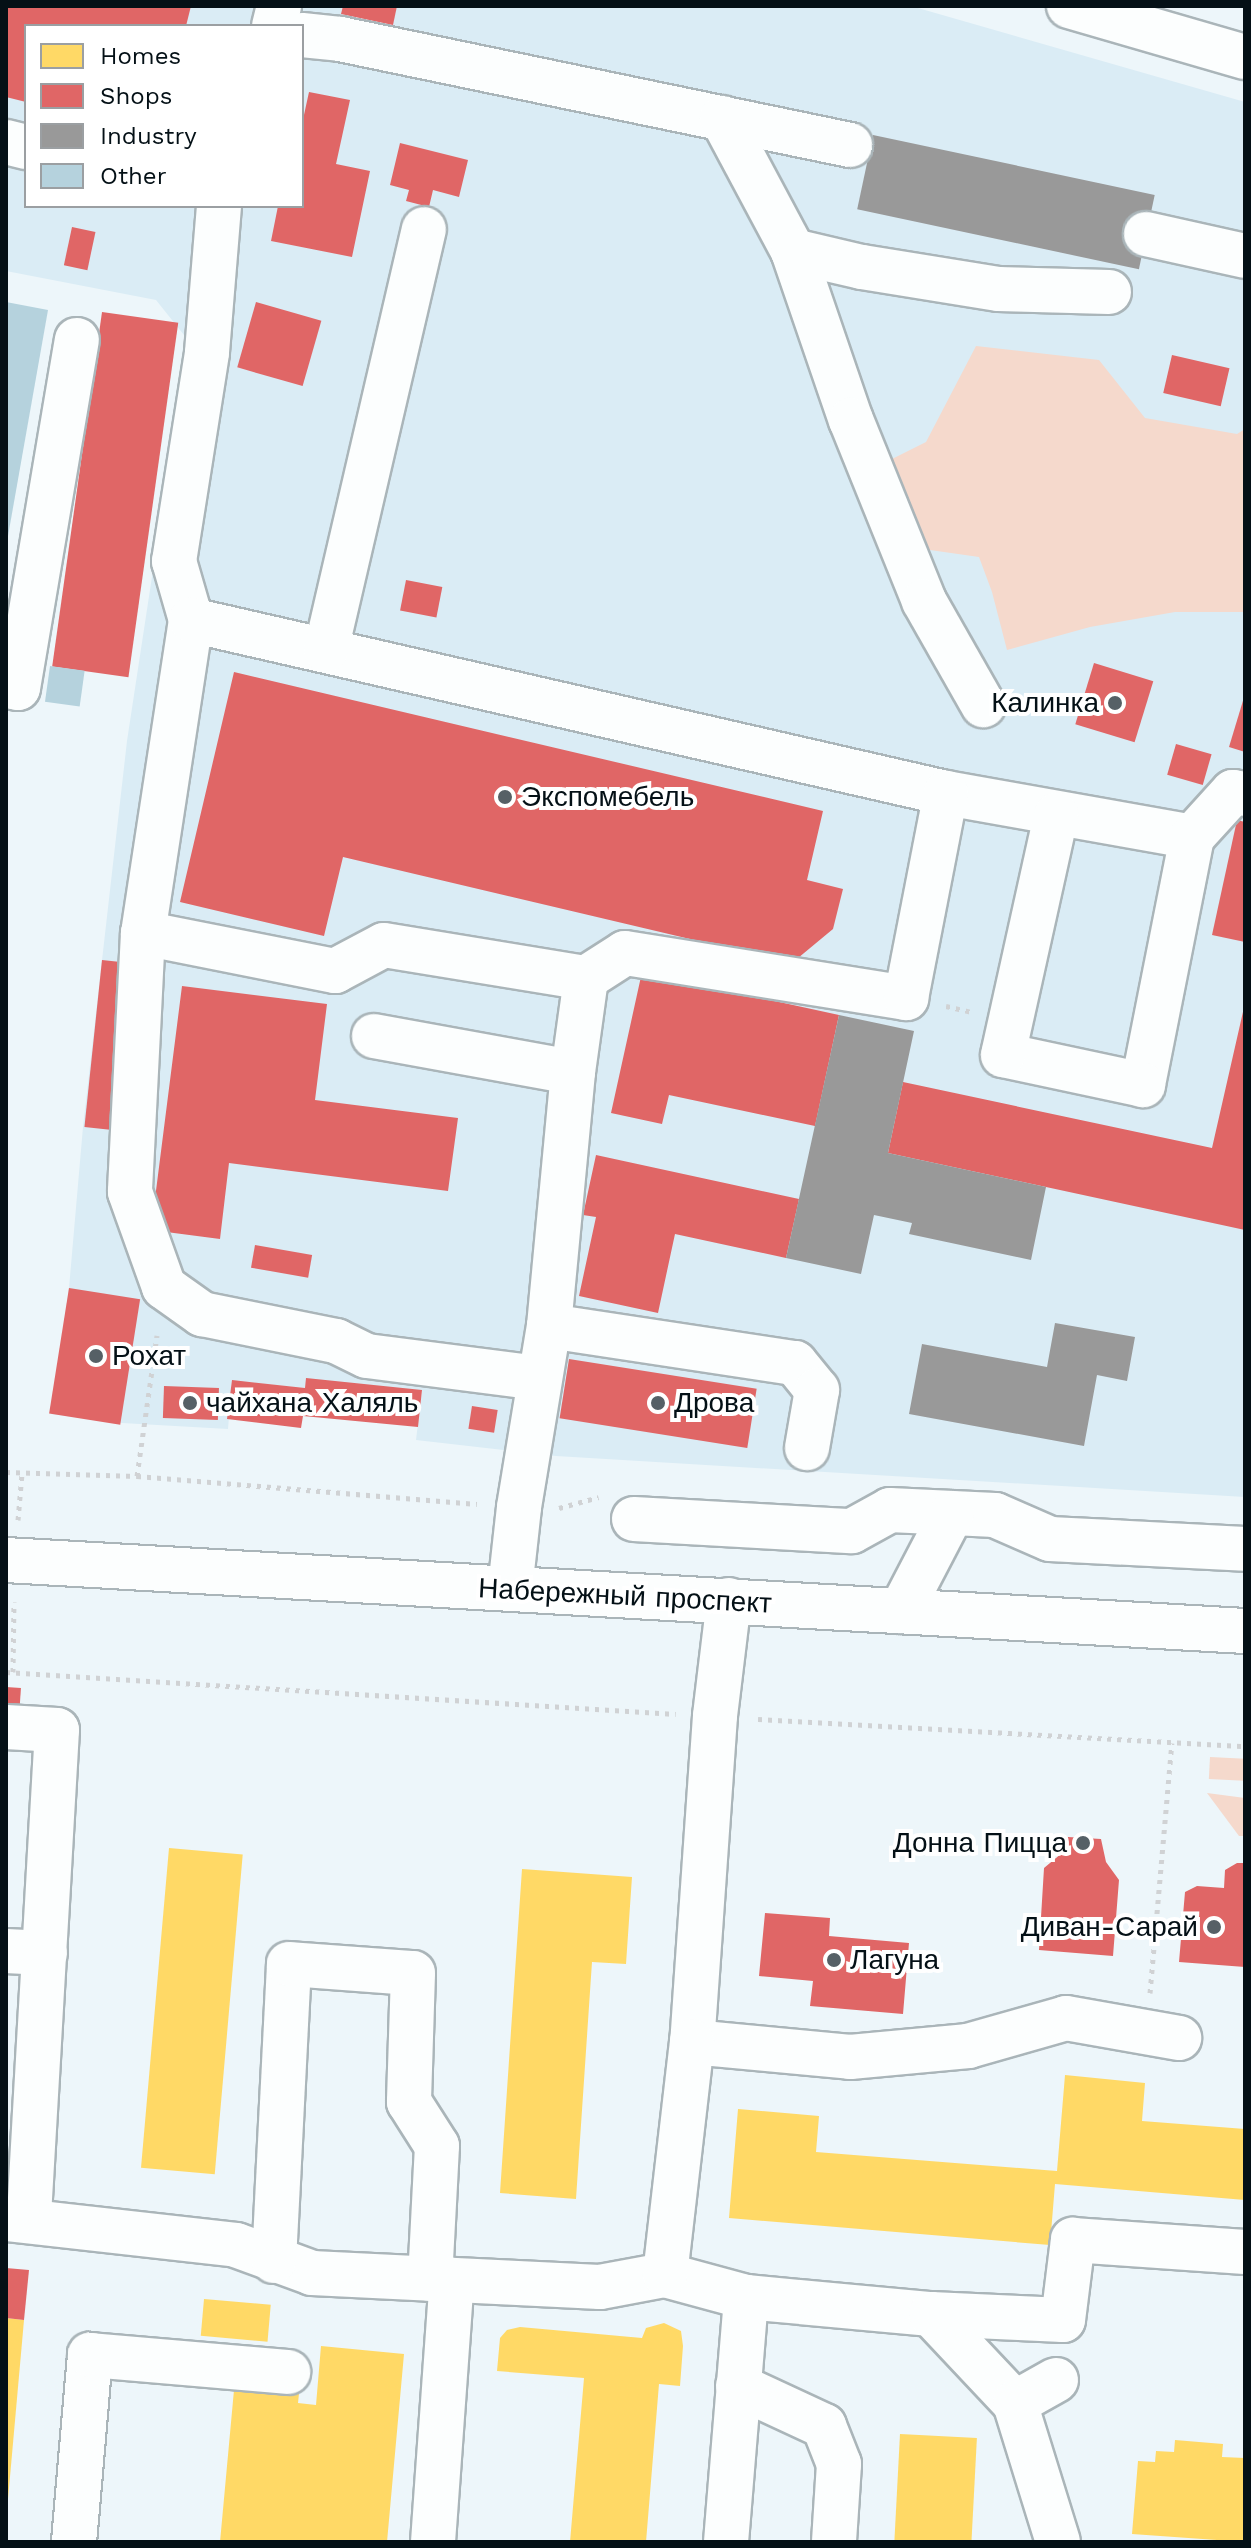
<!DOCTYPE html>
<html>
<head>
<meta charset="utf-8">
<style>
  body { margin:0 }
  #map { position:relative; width:1251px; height:2548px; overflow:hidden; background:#edf6fa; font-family:"Work Sans",sans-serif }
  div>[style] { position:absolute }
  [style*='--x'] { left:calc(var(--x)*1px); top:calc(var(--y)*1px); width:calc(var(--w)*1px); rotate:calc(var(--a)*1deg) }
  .built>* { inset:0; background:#daecf5 }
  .green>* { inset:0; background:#f5d9cc; transform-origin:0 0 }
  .homes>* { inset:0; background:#ffd966; transform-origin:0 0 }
  .shops>* { inset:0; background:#e06666; transform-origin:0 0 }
  .industry>* { inset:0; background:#999; transform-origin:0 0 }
  .building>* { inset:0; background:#b5d2dd; transform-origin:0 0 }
  .path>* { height:5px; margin-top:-2.5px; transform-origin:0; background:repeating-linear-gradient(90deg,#d0d2d4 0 4px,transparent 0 10px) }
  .roads { filter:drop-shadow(2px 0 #aab5b9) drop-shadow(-2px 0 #aab5b9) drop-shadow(0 2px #aab5b9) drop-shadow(0 -2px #aab5b9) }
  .minor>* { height:44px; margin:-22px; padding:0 22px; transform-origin:22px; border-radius:22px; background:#fcfefe }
  .major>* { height:44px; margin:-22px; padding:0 22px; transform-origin:22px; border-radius:22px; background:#fcfefe }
  .dots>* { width:22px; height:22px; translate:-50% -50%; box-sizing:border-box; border:4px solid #fff; border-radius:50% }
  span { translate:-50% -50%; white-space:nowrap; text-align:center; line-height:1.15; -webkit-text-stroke:8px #fff; paint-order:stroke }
  .poi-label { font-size:28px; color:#041016 }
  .right { translate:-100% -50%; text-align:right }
  .left { translate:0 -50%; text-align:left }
  .street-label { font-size:28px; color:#041016 }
  .frame { position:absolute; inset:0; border:8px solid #041016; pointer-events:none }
  .legend { position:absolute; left:24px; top:24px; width:280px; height:184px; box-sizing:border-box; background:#fff; border:2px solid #9b9fa2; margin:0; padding:10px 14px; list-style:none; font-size:24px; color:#041016 }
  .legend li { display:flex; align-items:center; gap:16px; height:40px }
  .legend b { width:40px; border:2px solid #9b9fa2 }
</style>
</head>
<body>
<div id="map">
  <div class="built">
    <div style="clip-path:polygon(evenodd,6px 6px,911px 6px,1245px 102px,1245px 1497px,556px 1456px,416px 1440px,422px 1390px,305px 1388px,232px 1381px,228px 1429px,122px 1423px,51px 1414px,69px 1288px,83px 1127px,127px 741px,188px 340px,156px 300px,6px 271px,6px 6px,26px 26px,302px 26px,302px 206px,26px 206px,26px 26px)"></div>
  </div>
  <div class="green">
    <div style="clip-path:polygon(976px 346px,1099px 360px,1145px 418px,1237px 434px,1245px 429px,1245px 612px,1175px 612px,1090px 627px,1007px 650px,992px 592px,979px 557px,909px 547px,886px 462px,926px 442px)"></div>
    <div style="left:1210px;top:1757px;width:35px;height:22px;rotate:3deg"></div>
    <div style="clip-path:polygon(1207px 1793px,1245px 1798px,1245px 1836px,1239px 1836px)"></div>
  </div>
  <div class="homes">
    <div style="left:169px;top:1848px;width:74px;height:321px;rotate:5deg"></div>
    <div style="clip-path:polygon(522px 1869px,632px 1877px,626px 1964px,592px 1962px,576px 2199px,500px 2193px)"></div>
    <div style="clip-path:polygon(1065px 2075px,1145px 2083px,1142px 2121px,1245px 2129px,1245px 2200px,1055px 2184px,1050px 2245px,729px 2218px,738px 2109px,819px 2116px,816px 2152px,1057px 2171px)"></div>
    <div style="left:204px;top:2299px;width:67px;height:37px;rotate:5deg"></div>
    <div style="clip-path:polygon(6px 2318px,24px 2320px,8px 2499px,6px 2499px)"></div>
    <div style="clip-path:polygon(664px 2323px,681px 2331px,683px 2346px,680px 2386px,659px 2384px,646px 2542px,570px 2542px,584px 2378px,497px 2371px,500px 2338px,507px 2330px,520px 2327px,642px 2338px,646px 2328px)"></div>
    <div style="clip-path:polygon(321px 2346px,404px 2354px,387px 2542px,220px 2542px,235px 2379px,300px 2384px,298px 2403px,316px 2405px)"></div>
    <div style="left:900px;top:2434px;width:77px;height:108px;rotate:3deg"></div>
    <div style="clip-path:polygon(1175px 2440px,1223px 2444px,1222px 2457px,1245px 2458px,1245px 2542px,1132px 2534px,1138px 2461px,1155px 2462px,1156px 2451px,1174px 2452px)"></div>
  </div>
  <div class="shops">
    <div style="clip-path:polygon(6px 6px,191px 6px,186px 26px,26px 26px,26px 102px,6px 97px)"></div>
    <div style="clip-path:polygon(343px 6px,397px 6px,393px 25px,341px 14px)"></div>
    <div style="clip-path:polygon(309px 92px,350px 100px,336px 164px,370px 171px,352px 257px,271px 241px,278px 206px,302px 206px,302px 124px)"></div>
    <div style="clip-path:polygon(400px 143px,468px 160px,459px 197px,433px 190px,429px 207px,406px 201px,409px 190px,390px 185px)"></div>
    <div style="left:72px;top:227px;width:24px;height:39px;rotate:12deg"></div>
    <div style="left:256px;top:302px;width:68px;height:68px;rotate:16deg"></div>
    <div style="left:102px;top:312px;width:77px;height:358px;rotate:8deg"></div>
    <div style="left:1172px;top:355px;width:59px;height:39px;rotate:13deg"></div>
    <div style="left:406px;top:580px;width:37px;height:31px;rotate:11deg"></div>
    <div style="left:1094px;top:663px;width:62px;height:64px;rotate:17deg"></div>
    <div style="clip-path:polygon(234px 672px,823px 811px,807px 880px,843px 889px,833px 929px,792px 963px,343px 857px,324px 936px,180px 902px)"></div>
    <div style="clip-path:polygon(1245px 694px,1245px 752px,1229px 747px)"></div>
    <div style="left:1176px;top:744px;width:37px;height:32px;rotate:16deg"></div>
    <div style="clip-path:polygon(1237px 820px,1245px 822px,1245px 942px,1212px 935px)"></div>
    <div style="left:102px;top:960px;width:28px;height:168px;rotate:6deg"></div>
    <div style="clip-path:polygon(642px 972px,839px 1015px,815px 1126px,669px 1095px,662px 1124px,611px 1113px)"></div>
    <div style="clip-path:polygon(182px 986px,327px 1004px,315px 1100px,458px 1118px,448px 1191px,229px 1163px,220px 1239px,151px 1230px)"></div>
    <div style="clip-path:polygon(1245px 1003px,1245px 1230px,888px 1153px,903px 1082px,1212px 1148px)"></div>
    <div style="clip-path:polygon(596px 1155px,799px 1199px,786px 1258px,675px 1234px,658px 1313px,579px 1296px,596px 1217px,583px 1215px)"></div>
    <div style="left:255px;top:1245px;width:58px;height:23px;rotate:10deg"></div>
    <div style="left:69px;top:1288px;width:72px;height:127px;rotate:9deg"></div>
    <div style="left:569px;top:1359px;width:190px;height:60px;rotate:9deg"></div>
    <div style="clip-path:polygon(306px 1378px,422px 1390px,418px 1427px,303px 1416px,301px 1428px,227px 1419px,232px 1380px,305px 1388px)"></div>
    <div style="left:164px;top:1386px;width:55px;height:32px;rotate:2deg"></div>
    <div style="left:472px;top:1406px;width:26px;height:23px;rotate:9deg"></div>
    <div style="left:6px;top:1687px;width:15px;height:21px;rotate:4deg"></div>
    <div style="clip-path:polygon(1068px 1837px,1101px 1839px,1106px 1862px,1119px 1880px,1113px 1956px,1039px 1950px,1044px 1868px,1062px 1853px)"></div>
    <div style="clip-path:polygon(1237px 1863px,1245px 1863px,1245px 1967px,1179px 1962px,1185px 1892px,1197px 1886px,1224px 1888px,1225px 1870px)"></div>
    <div style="clip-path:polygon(765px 1913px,830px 1918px,829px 1936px,909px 1943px,903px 2014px,810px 2006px,813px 1981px,759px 1976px)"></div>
    <div style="clip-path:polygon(6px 2268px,29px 2270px,24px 2320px,6px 2318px)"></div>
  </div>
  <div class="industry">
    <div style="left:873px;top:135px;width:288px;height:76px;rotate:12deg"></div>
    <div style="clip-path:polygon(839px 1015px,914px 1031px,888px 1153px,1046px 1187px,1031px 1260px,909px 1234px,912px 1223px,874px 1215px,861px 1274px,786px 1258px)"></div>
    <div style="clip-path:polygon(1055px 1323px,1135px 1337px,1127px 1381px,1097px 1375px,1084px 1446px,909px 1414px,922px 1344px,1047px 1367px)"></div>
  </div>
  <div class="building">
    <div style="clip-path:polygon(6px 302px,48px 310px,8px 536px,6px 536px)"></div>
    <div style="left:50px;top:666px;width:35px;height:36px;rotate:8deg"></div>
  </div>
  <div class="path">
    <div style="--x:946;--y:1006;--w:27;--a:13"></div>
    <div style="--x:6;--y:1472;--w:131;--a:1.7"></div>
    <div style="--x:137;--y:1476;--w:341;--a:4.7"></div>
    <div style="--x:137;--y:1476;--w:142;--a:-81.9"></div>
    <div style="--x:559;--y:1508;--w:41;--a:-15.4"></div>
    <div style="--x:18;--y:1520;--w:47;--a:-85.1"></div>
    <div style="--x:6;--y:1672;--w:671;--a:3.59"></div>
    <div style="--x:13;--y:1672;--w:70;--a:-89.2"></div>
    <div style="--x:758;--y:1719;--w:488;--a:3.2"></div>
    <div style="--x:1150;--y:1993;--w:251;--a:-85"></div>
  </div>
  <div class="roads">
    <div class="minor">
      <div style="--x:1069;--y:6;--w:183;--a:16.2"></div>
      <div style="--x:274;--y:26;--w:21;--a:-76"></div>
      <div style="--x:302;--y:35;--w:38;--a:6"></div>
      <div style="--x:340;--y:39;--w:521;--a:11.74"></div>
      <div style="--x:722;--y:118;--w:151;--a:61.9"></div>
      <div style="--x:793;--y:251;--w:179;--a:71.1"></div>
      <div style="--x:851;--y:420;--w:195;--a:68"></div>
      <div style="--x:924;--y:601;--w:120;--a:60.4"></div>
      <div style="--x:6;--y:142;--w:21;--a:14"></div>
      <div style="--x:219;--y:206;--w:147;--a:94.7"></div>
      <div style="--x:207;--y:353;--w:211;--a:99"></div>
      <div style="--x:174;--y:561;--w:61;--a:73.9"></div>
      <div style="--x:191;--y:620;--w:317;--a:98.7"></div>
      <div style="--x:143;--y:933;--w:259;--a:92.9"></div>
      <div style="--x:130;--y:1192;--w:101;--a:70.3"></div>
      <div style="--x:164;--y:1287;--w:47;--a:35.4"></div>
      <div style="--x:202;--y:1314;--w:137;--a:11.4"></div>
      <div style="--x:336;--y:1341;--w:34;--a:26"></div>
      <div style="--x:367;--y:1356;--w:173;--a:7.3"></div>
      <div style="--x:1146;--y:234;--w:101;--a:12.5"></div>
      <div style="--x:793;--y:251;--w:71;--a:13.1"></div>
      <div style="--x:862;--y:267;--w:138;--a:9.2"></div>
      <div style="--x:998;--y:289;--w:111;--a:1.5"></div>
      <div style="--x:191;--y:620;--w:775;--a:12.91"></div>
      <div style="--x:946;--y:793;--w:250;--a:10.1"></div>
      <div style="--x:1192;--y:837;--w:253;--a:101.2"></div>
      <div style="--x:1143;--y:1085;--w:143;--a:-167.9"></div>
      <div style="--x:1003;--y:1055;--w:246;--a:-77.5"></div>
      <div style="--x:326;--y:650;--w:432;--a:-76.9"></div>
      <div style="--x:6;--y:686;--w:12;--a:9"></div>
      <div style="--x:18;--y:688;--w:353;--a:-80.4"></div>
      <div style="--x:1192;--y:837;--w:61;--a:-47.7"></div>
      <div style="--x:1233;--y:792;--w:12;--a:9"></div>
      <div style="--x:143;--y:933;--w:196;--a:11.2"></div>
      <div style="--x:335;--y:971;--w:55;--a:-28"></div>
      <div style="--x:384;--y:945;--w:205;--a:9.3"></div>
      <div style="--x:586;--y:978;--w:46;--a:-32.7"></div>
      <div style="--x:625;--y:953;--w:285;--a:9.1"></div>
      <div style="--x:906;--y:998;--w:209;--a:-79"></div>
      <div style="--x:374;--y:1036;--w:202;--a:10.3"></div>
      <div style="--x:549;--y:1326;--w:249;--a:8.6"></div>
      <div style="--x:795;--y:1363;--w:35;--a:51"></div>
      <div style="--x:817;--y:1390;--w:59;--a:99.8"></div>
      <div style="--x:634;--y:1519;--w:218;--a:3.2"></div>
      <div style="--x:852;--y:1531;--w:43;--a:-28.9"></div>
      <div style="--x:890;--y:1510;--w:105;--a:2.7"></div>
      <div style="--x:995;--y:1515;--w:60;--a:23.6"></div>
      <div style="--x:1050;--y:1539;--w:195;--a:2.9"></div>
      <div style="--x:510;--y:1589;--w:82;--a:-83.7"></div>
      <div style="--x:519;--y:1507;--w:183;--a:-80.6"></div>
      <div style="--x:549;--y:1326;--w:255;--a:-84.6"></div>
      <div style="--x:573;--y:1072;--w:95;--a:-82.1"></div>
      <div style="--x:729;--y:1600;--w:117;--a:96.9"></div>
      <div style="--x:715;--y:1716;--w:327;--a:94"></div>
      <div style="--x:692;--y:2042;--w:159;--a:5.4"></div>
      <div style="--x:850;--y:2057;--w:119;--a:-5.3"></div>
      <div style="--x:968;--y:2046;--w:102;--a:-15.9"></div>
      <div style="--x:1066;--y:2018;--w:115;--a:10"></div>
      <div style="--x:901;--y:1611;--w:110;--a:-62.5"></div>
      <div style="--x:6;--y:1727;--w:51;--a:3.4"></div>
      <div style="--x:57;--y:1730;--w:491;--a:93.3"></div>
      <div style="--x:6;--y:1951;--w:39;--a:3"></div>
      <div style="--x:6;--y:2219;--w:231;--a:6.4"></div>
      <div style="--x:236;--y:2245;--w:81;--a:20.2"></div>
      <div style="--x:312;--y:2273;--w:288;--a:2.8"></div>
      <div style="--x:600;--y:2287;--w:66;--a:-10.5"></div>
      <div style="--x:665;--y:2275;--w:84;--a:15.2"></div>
      <div style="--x:746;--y:2297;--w:186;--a:5.3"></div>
      <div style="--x:931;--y:2314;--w:122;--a:46.7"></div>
      <div style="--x:1015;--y:2403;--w:145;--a:72.8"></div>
      <div style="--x:274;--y:2261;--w:297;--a:-87.1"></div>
      <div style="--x:289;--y:1964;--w:124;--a:4.2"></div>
      <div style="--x:413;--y:1973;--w:129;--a:91.8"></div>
      <div style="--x:409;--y:2102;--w:52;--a:57.5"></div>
      <div style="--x:437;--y:2146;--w:133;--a:93"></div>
      <div style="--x:665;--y:2275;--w:235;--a:-83.4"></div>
      <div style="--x:931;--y:2314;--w:132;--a:2.6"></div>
      <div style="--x:1063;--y:2320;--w:81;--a:-82.9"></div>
      <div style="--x:1073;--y:2240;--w:172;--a:4"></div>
      <div style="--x:738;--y:2386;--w:95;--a:24.9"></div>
      <div style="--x:824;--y:2426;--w:41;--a:68.5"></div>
      <div style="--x:839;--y:2464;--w:78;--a:93.7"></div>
      <div style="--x:1015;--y:2403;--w:47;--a:-29.3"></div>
      <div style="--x:74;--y:2542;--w:188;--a:-85.1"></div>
      <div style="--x:90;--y:2355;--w:199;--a:4.9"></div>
      <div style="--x:433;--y:2542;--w:263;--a:-85.9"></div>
      <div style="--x:726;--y:2542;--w:246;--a:-85.3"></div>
    </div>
    <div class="major">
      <div style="--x:6;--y:1560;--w:1241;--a:3.28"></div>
    </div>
  </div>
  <div class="dots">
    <div style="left:1115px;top:703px;background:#566066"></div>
    <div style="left:505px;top:797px;background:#566066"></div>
    <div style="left:96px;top:1356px;background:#566066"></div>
    <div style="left:190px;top:1403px;background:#566066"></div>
    <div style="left:658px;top:1403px;background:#566066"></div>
    <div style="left:1083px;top:1843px;background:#566066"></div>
    <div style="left:1214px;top:1927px;background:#566066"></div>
    <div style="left:834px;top:1960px;background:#566066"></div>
  </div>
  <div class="poi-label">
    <span class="right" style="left:1099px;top:703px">Калинка</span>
    <span class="left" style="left:521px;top:797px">Экспомебель</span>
    <span class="left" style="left:112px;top:1356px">Рохат</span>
    <span class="left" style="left:206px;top:1403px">чайхана Халяль</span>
    <span class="left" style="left:674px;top:1403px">Дрова</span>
    <span class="right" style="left:1067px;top:1843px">Донна Пицца</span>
    <span class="right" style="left:1198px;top:1927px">Диван-Сарай</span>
    <span class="left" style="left:850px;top:1960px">Лагуна</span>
  </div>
  <div class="street-label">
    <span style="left:625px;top:1596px;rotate:3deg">Набережный проспект</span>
  </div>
  <div class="frame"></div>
  <ul class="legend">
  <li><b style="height:22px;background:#ffd966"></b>Homes</li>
  <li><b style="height:22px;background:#e06666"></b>Shops</li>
  <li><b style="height:22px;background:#999"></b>Industry</li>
  <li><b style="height:22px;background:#b5d2dd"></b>Other</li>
  </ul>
</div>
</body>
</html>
